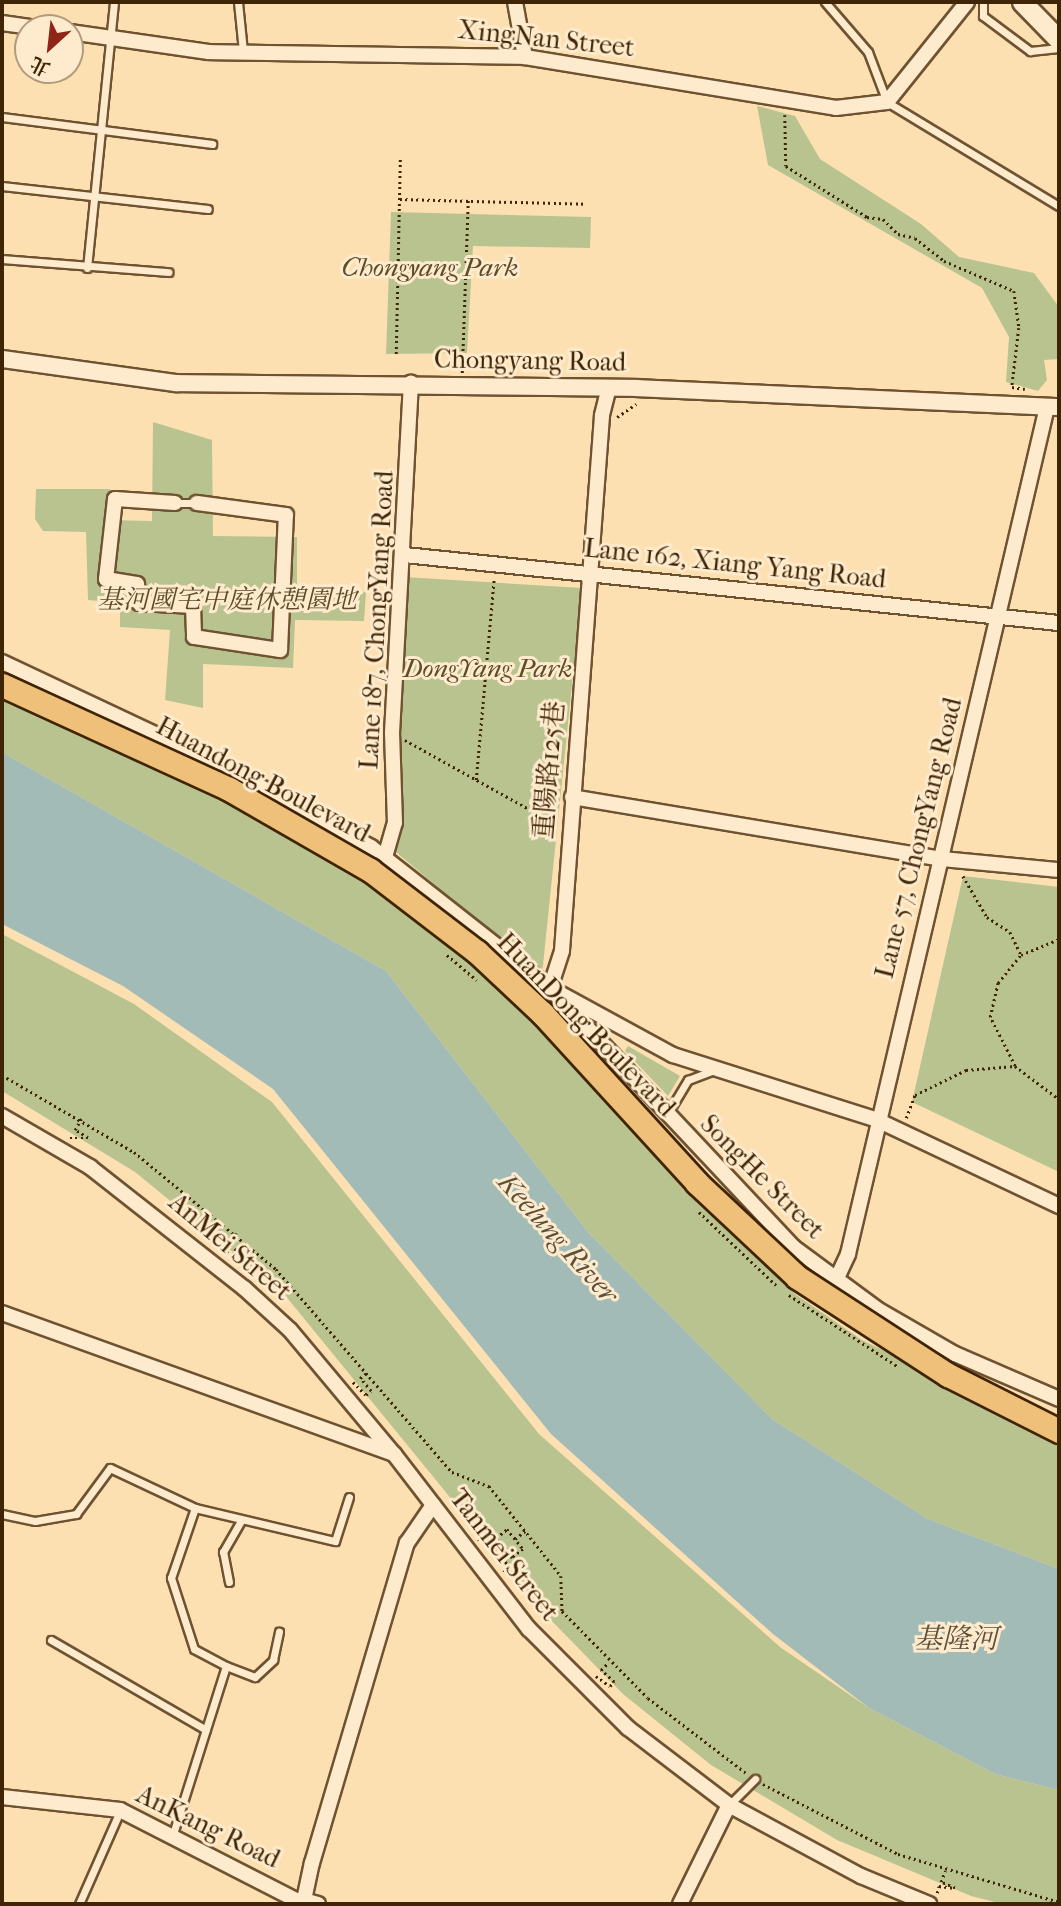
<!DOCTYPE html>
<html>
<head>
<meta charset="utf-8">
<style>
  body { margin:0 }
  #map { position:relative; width:1061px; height:1906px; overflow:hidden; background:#fde0b2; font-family:"IM FELL French Canon","Noto Serif TC",serif }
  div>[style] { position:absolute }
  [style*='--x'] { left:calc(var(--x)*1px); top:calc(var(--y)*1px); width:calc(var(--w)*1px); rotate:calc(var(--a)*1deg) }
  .green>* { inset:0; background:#b9c390 }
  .water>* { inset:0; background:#a3bbb6 }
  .path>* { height:2.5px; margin-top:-1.25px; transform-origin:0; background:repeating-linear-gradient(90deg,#402406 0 2px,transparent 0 5.5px) }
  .roads { filter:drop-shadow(2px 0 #6f5331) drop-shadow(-2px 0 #6f5331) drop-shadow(0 2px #6f5331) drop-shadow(0 -2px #6f5331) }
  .service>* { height:7px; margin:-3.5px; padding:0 3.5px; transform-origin:3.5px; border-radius:3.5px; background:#feebcd }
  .minor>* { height:14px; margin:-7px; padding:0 7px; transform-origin:7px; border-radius:7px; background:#feebcd }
  .tertiary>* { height:16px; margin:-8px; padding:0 8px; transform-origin:8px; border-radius:8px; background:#feebcd }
  .secondary>* { height:19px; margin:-9.5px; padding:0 9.5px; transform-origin:9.5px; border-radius:9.5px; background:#feebcd }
  .bridges { filter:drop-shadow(2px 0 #402406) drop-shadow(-2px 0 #402406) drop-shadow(0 2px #402406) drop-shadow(0 -2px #402406) }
  .trunk-bridge>* { height:23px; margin:-11.5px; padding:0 11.5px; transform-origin:11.5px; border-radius:11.5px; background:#eec079 }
  span { translate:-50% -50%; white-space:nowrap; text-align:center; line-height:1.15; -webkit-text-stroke:6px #feebcd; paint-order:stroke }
  .street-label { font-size:26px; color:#402406 }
  .park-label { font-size:26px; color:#5e4c28; font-style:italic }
  .water-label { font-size:28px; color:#5e513b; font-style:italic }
  .frame { position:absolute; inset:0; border:4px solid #402406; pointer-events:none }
  .north { position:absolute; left:14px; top:14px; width:70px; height:70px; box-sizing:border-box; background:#feebcd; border:2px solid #b29b7d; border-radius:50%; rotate:207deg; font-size:19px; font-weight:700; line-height:28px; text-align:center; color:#402406 }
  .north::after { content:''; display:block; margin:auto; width:24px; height:32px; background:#8f2418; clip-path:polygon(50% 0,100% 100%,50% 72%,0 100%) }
</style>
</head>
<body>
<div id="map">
  <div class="green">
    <div style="clip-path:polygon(757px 106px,795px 116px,820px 159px,921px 224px,959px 257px,1034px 273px,1059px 307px,1059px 359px,1044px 360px,1047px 380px,1038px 391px,1006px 382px,1009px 337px,982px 288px,768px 165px)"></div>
    <div style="clip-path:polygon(391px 212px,591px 217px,590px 248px,473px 246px,467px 353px,386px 354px)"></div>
    <div style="clip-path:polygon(153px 422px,212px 440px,213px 536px,297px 537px,297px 586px,366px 592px,364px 621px,295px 620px,293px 668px,203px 664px,203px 708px,165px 700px,170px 630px,120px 627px,120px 603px,88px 600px,86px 532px,43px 531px,35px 519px,36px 489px,110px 489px,108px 520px,152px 521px)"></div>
    <div style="clip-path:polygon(405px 577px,582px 588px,542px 975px,396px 852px)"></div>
    <div style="clip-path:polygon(2px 688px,198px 778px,371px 878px,487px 973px,580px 1064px,685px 1191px,795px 1294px,862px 1340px,1059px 1438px,1059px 1569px,928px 1519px,772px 1419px,588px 1232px,386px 971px,2px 752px)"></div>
    <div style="clip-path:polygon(963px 876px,1059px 887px,1059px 1172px,912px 1102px)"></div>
    <div style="clip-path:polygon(2px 934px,134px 1004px,272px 1102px,539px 1434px,780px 1647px,869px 1708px,995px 1774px,1059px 1790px,1059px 1904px,1003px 1904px,971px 1896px,837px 1840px,711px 1765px,623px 1694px,546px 1615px,284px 1294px,135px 1172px,2px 1091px)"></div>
    <div style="clip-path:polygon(628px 1046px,680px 1076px,668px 1096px,625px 1051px)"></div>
  </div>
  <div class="water">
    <div style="clip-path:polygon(2px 752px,386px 971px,588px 1232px,772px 1419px,928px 1519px,1059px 1569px,1059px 1790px,995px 1774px,869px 1708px,773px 1634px,551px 1434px,273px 1089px,123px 986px,2px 924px)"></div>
  </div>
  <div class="path">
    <div style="--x:785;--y:115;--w:51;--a:88.9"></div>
    <div style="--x:786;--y:166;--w:96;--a:32.2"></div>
    <div style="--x:867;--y:217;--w:16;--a:7"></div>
    <div style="--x:883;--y:219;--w:21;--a:45"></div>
    <div style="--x:898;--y:234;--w:17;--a:13"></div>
    <div style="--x:915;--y:238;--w:37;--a:38"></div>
    <div style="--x:944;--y:261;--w:76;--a:23.2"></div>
    <div style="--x:1014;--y:291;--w:37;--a:82"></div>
    <div style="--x:1019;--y:328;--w:59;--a:96.8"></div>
    <div style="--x:1012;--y:387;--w:13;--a:9"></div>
    <div style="--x:400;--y:199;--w:186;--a:1.5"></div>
    <div style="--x:396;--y:354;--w:196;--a:-88.8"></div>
    <div style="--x:462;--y:373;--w:174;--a:-88"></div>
    <div style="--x:617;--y:417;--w:23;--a:-34"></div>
    <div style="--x:405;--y:740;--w:173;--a:29.1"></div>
    <div style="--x:476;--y:780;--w:201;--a:-84.9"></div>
    <div style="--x:963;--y:876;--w:48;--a:59.7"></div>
    <div style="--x:987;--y:917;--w:27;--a:33"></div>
    <div style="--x:1010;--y:932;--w:25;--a:64"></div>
    <div style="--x:1021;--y:955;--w:41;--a:-22.8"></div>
    <div style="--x:447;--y:955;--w:39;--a:40"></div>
    <div style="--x:1015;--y:1066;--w:55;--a:-117"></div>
    <div style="--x:990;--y:1017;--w:35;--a:-77"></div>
    <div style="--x:998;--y:983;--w:36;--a:-51"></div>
    <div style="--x:2;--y:1075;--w:153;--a:30.3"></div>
    <div style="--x:134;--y:1152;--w:184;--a:39.5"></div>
    <div style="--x:276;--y:1269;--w:269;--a:49.1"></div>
    <div style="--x:452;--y:1472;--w:40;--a:21"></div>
    <div style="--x:489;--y:1486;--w:115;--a:51.3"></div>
    <div style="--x:561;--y:1576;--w:35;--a:88"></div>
    <div style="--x:562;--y:1611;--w:122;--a:45.3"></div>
    <div style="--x:648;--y:1698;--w:123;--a:37.4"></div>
    <div style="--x:906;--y:1118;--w:25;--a:-69"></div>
    <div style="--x:915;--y:1095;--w:57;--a:-26.1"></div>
    <div style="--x:966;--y:1070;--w:49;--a:-4.7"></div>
    <div style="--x:1015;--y:1066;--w:55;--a:36.9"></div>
    <div style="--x:70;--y:1138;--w:18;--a:0"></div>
    <div style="--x:88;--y:1138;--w:15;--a:-148"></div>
    <div style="--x:75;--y:1130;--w:13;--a:-61"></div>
    <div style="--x:699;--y:1212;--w:109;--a:43.5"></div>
    <div style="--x:221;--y:1252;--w:19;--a:6"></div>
    <div style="--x:240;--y:1254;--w:16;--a:-137"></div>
    <div style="--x:228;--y:1243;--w:13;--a:-51"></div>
    <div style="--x:789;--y:1295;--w:129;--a:33.3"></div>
    <div style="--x:353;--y:1382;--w:18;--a:45"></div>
    <div style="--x:366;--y:1395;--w:6;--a:-39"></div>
    <div style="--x:371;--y:1391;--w:17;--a:-130"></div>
    <div style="--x:360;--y:1378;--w:10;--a:-37"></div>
    <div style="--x:507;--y:1529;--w:26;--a:51"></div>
    <div style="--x:523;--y:1549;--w:14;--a:141"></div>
    <div style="--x:512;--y:1558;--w:26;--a:-129"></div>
    <div style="--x:496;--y:1538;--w:14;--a:-39"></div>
    <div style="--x:515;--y:1539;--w:13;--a:-39"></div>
    <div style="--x:479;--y:1541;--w:18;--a:-103"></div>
    <div style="--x:475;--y:1523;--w:71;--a:51.8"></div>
    <div style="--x:519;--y:1579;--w:18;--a:-151"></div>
    <div style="--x:596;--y:1676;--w:17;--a:36"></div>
    <div style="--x:610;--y:1686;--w:6;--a:-45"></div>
    <div style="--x:614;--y:1682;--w:18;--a:-137"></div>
    <div style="--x:601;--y:1670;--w:11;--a:-45"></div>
    <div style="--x:763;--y:1784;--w:152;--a:27.4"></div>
    <div style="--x:898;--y:1854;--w:168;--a:16.6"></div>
    <div style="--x:937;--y:1893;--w:7;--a:-74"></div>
    <div style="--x:939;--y:1886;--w:16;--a:7"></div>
    <div style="--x:955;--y:1888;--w:15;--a:-157"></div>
    <div style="--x:941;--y:1882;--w:12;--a:-70"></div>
  </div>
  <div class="roads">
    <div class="service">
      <div style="--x:238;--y:2;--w:49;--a:84.2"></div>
      <div style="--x:825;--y:2;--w:66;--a:49.3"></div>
      <div style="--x:868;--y:52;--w:53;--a:69.2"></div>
      <div style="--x:887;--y:102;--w:201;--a:31.2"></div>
      <div style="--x:983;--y:2;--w:14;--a:90"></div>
      <div style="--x:983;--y:16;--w:59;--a:36.7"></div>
      <div style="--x:1030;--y:51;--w:29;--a:-6"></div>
      <div style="--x:2;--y:117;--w:212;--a:7.3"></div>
      <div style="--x:2;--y:186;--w:207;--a:6.4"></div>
      <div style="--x:2;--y:259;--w:167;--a:4.5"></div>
      <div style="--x:87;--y:268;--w:267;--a:-84.2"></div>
      <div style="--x:175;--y:503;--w:22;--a:0"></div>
      <div style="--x:668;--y:1113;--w:39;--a:-59"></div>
      <div style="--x:688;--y:1080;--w:26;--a:-21"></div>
      <div style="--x:2;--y:1514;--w:34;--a:12"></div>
      <div style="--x:35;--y:1521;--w:42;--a:-9.7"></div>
      <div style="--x:76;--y:1514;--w:57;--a:-53.5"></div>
      <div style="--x:110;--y:1468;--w:94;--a:25.2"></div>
      <div style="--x:195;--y:1508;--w:144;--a:13.3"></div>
      <div style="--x:335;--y:1541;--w:46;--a:-72.3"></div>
      <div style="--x:229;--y:1582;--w:31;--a:-101"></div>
      <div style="--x:223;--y:1552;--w:36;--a:-60"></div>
      <div style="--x:51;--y:1640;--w:179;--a:30.1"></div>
      <div style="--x:226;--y:1666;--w:31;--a:21"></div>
      <div style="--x:255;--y:1677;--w:25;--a:-43"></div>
      <div style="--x:273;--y:1660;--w:29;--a:-78"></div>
      <div style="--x:729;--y:1805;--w:37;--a:-45"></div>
      <div style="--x:173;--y:1834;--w:176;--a:-72.5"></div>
      <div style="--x:226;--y:1666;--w:36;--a:-152"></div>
      <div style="--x:194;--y:1649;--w:75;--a:-107.9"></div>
      <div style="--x:171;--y:1578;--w:74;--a:-71.1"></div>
      <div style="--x:79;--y:1904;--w:102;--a:-66.2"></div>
    </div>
    <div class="minor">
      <div style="--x:515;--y:2;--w:56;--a:79.7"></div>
      <div style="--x:2;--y:23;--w:35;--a:8"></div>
      <div style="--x:70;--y:32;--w:140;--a:8.2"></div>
      <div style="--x:209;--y:52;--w:316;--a:0.9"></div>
      <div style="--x:525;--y:57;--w:315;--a:9.3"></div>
      <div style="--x:836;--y:108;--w:51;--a:-6.7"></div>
      <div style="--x:887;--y:102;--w:128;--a:-51.3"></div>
      <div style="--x:609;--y:387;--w:30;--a:104"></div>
      <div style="--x:602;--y:416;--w:536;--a:94.28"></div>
      <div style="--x:562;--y:951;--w:39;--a:108"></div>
      <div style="--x:550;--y:988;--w:140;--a:28.6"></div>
      <div style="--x:673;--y:1055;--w:212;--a:17.6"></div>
      <div style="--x:875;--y:1119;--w:204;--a:25.3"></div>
      <div style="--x:175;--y:503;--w:60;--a:-176.2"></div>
      <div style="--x:115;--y:499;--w:81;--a:96.4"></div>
      <div style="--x:106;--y:579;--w:31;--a:9"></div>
      <div style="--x:137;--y:584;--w:19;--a:84"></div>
      <div style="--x:139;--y:603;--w:54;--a:3.2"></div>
      <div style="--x:193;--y:606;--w:31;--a:88"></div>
      <div style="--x:194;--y:637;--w:87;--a:8.6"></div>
      <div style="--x:280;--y:650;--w:135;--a:-87.5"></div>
      <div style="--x:286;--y:515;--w:90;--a:-172.3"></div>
      <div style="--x:405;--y:555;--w:658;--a:5.94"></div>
      <div style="--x:2;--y:662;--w:238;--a:25.2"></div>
      <div style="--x:217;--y:763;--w:175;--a:28.6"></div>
      <div style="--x:371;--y:847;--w:228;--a:38.2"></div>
      <div style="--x:550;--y:988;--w:355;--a:46.8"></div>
      <div style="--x:793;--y:1247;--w:104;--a:36.4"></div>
      <div style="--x:877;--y:1309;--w:90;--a:30"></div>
      <div style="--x:955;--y:1354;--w:113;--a:23.4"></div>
      <div style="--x:572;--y:797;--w:375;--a:9.5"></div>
      <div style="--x:942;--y:859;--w:118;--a:5.4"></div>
      <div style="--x:385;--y:857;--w:35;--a:-74"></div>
      <div style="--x:395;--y:823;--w:90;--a:-91.9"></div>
      <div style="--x:392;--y:733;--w:351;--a:-86.9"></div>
      <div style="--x:2;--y:1116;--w:102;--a:30.1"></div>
      <div style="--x:90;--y:1167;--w:196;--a:38.2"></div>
      <div style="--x:244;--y:1288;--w:62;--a:42.4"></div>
      <div style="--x:290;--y:1330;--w:160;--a:50.1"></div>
      <div style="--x:836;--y:1280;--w:29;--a:-65"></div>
      <div style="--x:848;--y:1254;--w:870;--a:-76.78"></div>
      <div style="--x:2;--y:1313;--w:417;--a:19.8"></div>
      <div style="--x:394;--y:1454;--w:221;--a:52.4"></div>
      <div style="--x:529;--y:1629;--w:140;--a:45"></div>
      <div style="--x:628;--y:1728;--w:127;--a:37.3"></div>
      <div style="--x:729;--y:1805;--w:150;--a:28.3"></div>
      <div style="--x:861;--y:1876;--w:74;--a:22.4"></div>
      <div style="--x:2;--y:1797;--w:119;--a:6.3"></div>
      <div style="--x:120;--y:1810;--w:207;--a:27.1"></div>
      <div style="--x:318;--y:1904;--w:15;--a:-164"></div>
      <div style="--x:304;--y:1900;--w:38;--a:-78"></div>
      <div style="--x:312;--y:1863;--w:334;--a:-73.5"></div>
      <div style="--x:407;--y:1543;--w:46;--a:-55.6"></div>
      <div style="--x:680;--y:1904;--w:110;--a:-63.7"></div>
    </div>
    <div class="tertiary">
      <div style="--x:2;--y:359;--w:176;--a:7.9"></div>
      <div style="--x:176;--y:383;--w:461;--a:0.6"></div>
      <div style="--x:637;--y:388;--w:422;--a:2.6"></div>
    </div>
    <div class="secondary">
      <div style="--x:1022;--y:2;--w:53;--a:45.8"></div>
    </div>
  </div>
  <div class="bridges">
    <div class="trunk-bridge">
      <div style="--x:2;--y:685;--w:250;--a:24.6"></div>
      <div style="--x:229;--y:789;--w:163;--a:29.9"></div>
      <div style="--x:370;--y:870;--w:135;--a:37.5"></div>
      <div style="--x:477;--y:952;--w:89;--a:43.2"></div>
      <div style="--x:542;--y:1013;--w:230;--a:47.6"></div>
      <div style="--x:697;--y:1183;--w:137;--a:43.2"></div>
      <div style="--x:797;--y:1277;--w:180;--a:33"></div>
      <div style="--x:948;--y:1375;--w:124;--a:26.8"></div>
    </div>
  </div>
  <div class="street-label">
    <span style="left:546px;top:39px;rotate:6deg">XingNan Street</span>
    <span style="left:530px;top:361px;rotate:1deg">Chongyang Road</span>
    <span style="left:735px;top:564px;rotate:6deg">Lane 162, Xiang Yang Road</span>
    <span style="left:377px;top:620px;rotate:-87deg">Lane 187, ChongYang Road</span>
    <span style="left:549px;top:770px;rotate:-85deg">重陽路125巷</span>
    <span style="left:263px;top:780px;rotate:28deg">Huandong Boulevard</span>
    <span style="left:919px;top:838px;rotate:-76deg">Lane 57, ChongYang Road</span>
    <span style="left:586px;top:1025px;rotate:46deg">HuanDong Boulevard</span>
    <span style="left:762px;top:1177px;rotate:45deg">SongHe Street</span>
    <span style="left:230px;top:1247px;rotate:40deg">AnMei Street</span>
    <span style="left:504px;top:1555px;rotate:52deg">Tanmei Street</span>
    <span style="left:208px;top:1827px;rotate:26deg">AnKang Road</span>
  </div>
  <div class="park-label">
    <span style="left:430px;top:268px">Chongyang Park</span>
    <span style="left:227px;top:600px">基河國宅中庭休憩園地</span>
    <span style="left:488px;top:669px">DongYang Park</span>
  </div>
  <div class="water-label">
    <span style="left:558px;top:1238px;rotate:48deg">Keelung River</span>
    <span style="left:956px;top:1639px">基隆河</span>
  </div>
  <div class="frame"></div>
  <div class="north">北</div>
</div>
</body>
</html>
